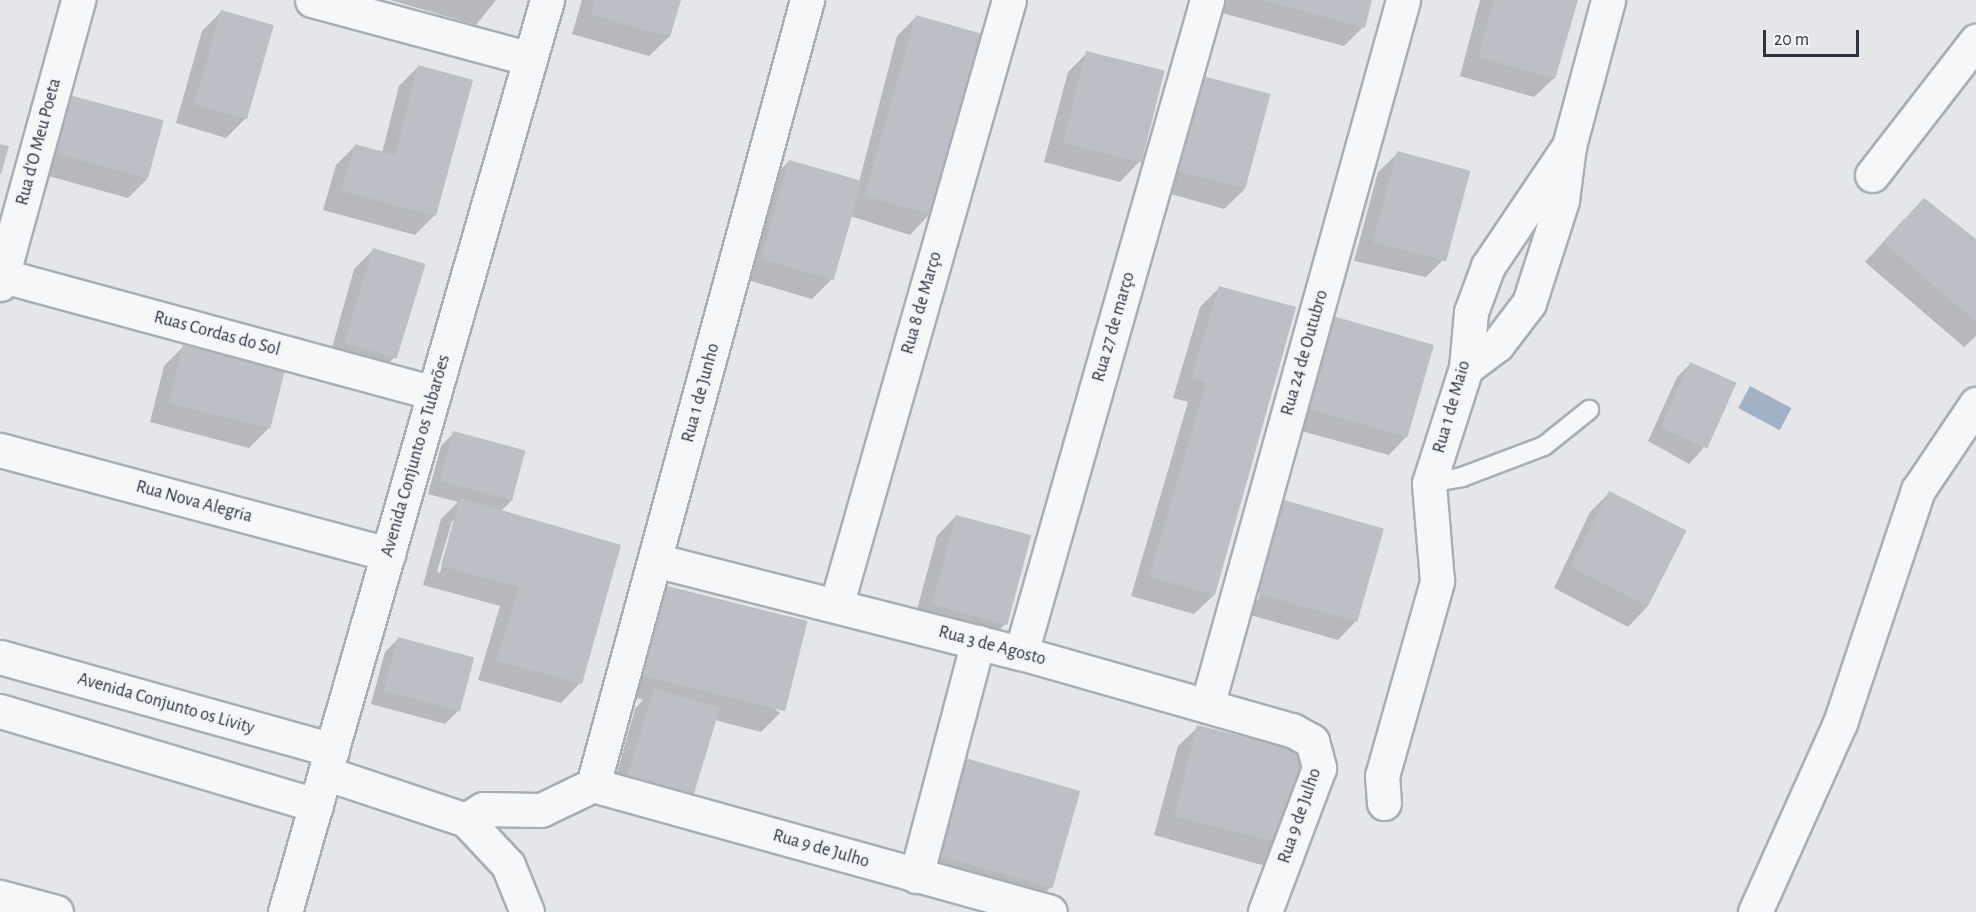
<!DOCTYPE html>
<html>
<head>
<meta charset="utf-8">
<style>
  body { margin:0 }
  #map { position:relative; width:1976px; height:912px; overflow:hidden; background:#e4e6ea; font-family:"Alegreya Sans",sans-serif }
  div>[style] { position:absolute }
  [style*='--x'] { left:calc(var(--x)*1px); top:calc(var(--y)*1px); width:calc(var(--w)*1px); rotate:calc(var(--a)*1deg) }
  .water>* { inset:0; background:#a2b2c6; transform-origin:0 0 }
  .shadow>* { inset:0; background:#0003 }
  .building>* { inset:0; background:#bbbfc6; transform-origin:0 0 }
  .roads { filter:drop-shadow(2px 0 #a9adb4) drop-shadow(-2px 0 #a9adb4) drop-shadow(0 2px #a9adb4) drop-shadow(0 -2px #a9adb4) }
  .service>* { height:18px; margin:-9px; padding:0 9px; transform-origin:9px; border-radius:9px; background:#f6f7f9 }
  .minor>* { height:33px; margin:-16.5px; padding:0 16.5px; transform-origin:16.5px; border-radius:16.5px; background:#f6f7f9 }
  .tertiary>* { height:33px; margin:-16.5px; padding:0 16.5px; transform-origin:16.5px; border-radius:16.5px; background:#f6f7f9 }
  span { translate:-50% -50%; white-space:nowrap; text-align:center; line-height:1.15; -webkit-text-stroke:5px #f3f5f8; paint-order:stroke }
  .street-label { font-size:18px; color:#2d3341 }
  .scale { position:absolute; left:1763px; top:30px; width:96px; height:27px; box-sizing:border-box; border:3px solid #2d3341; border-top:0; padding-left:8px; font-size:18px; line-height:21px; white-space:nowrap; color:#2d3341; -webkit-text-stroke:4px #f3f5f8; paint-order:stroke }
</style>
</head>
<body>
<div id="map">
  <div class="water">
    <div style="left:1750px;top:386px;width:47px;height:25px;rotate:28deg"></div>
  </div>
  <div class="shadow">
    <div style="clip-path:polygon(390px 0,496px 0,476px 25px)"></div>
    <div style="clip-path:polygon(582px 0,679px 0,669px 37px,649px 56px,572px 34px)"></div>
    <div style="clip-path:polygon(1214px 0,1371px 0,1363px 27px,1344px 46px,1211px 10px)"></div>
    <div style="clip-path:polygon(1480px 0,1576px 0,1554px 78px,1534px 97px,1460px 76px)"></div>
    <div style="clip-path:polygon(222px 11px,272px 26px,245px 119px,226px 138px,176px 123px,202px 31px)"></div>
    <div style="clip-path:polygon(916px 17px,929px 215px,910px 235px,850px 216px,831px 280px,812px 299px,741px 278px,770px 181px,789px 161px,859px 182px,897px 36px)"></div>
    <div style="clip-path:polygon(1087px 53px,1139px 162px,1120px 182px,1044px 162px,1068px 72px)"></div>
    <div style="clip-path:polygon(418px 67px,471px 81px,434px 216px,415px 235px,323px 210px,336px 165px,355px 146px,382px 153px,399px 86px)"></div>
    <div style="clip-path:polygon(1203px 78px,1244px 190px,1224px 209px,1160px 191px,1184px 97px)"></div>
    <div style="clip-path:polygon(50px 116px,147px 179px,128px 198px,34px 172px)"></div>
    <div style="clip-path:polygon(1398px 153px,1445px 258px,1426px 277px,1354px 261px,1378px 172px)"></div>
    <div style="clip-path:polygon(1904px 219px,1976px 241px,1976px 336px,1964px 347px,1865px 262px)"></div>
    <div style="clip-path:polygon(373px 250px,397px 355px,377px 374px,328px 362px,354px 269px)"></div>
    <div style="clip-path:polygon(1219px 288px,1294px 308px,1214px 595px,1194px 614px,1131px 596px,1188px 402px,1173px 398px,1200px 307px)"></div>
    <div style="clip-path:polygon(1334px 318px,1408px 435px,1389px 455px,1290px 428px,1314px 337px)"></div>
    <div style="clip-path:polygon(184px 346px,269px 428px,249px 448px,150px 422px,164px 366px)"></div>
    <div style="clip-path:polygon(1690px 364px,1734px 384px,1702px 450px,1689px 464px,1648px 441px,1677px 377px)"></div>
    <div style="clip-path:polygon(evenodd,454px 433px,513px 499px,500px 512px,580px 683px,561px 703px,478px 680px,500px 606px,423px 585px,441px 519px,458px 502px,428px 494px,441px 446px,454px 433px,452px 521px,455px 521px,440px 573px,437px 572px,452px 521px)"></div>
    <div style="clip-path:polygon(1609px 493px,1685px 531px,1647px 607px,1628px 627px,1554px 588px,1590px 512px)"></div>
    <div style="clip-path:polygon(evenodd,1285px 501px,1357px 620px,1338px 640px,1240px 612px,1266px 520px,1285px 501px,1277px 522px,1280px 522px,1258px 600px,1255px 600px,1277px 522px)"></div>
    <div style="clip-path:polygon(956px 516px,1005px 624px,986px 644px,913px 624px,937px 536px)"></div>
    <div style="clip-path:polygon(644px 606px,780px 713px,761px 732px,715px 720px,609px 801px,635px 709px,643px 700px,622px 694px)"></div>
    <div style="clip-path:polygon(398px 639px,472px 658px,458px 711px,445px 724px,371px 704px,385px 652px)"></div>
    <div style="clip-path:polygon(1198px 727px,1281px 845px,1262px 865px,1154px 835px,1178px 746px)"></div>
    <div style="clip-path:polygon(965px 760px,1051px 887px,1032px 906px,919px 874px,946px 779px)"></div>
  </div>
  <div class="building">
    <div style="clip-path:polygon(595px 0,681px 0,670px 37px,591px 15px)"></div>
    <div style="clip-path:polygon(1262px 0,1372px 0,1365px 28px)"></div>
    <div style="clip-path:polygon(1494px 0,1578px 0,1555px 79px,1478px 57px)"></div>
    <div style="left:221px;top:10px;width:55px;height:98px;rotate:16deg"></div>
    <div style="left:916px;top:15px;width:71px;height:188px;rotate:16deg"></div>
    <div style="left:1086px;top:51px;width:81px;height:95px;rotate:14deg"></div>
    <div style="clip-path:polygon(418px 65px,473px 80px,436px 216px,341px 191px,355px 144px,395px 155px)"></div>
    <div style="left:1203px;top:76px;width:70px;height:98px;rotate:15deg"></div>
    <div style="left:69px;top:95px;width:98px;height:60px;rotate:15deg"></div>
    <div style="clip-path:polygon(0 144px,9px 146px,1px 174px,0 174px)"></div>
    <div style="left:1397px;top:151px;width:76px;height:94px;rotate:15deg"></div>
    <div style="left:789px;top:160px;width:76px;height:103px;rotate:16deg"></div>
    <div style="clip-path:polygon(1924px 198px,1976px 239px,1976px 322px,1883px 242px)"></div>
    <div style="left:373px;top:248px;width:55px;height:99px;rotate:17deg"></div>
    <div style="clip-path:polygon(1219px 286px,1296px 307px,1215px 595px,1149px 577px,1206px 383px,1191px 378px)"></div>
    <div style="left:1333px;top:316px;width:105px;height:96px;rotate:16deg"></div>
    <div style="left:183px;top:345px;width:105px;height:60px;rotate:14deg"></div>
    <div style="left:1690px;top:362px;width:51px;height:72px;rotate:24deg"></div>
    <div style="left:453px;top:431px;width:75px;height:52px;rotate:15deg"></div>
    <div style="left:1609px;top:491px;width:87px;height:85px;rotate:27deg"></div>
    <div style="clip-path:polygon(460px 498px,621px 545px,582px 684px,496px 661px,519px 587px,441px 566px)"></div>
    <div style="left:1284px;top:500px;width:104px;height:97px;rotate:16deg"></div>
    <div style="left:956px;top:515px;width:78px;height:93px;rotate:15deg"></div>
    <div style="left:663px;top:585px;width:149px;height:93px;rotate:14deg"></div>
    <div style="left:398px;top:637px;width:79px;height:56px;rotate:15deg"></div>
    <div style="left:654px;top:688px;width:69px;height:98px;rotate:17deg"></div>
    <div style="left:1197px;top:725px;width:122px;height:94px;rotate:14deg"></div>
    <div style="left:965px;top:758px;width:120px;height:101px;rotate:16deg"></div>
  </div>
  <div class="roads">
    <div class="service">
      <div style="--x:1429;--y:483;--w:34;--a:-10"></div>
      <div style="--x:1462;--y:477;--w:88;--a:-20.7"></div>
      <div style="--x:1544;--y:446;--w:58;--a:-38.7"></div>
    </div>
    <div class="minor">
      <div style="--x:1872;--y:175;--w:170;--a:-52.2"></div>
      <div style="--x:0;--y:275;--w:450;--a:15.2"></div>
      <div style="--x:0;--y:284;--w:295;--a:-74.6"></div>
      <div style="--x:1466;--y:368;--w:39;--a:-37"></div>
      <div style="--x:1497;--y:345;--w:53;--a:-52.7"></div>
      <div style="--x:1529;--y:303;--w:108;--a:-72.2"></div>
      <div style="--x:1562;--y:200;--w:54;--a:-82.6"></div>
      <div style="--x:0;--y:450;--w:402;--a:15"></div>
      <div style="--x:655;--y:560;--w:378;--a:14.3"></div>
      <div style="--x:1021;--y:653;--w:282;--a:15.9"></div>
      <div style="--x:1292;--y:730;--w:23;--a:29"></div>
      <div style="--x:1312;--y:741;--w:28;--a:75"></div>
      <div style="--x:1319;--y:768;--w:154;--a:110.6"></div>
      <div style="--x:836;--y:606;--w:630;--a:-74.07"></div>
      <div style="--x:1021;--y:653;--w:679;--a:-74.1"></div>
      <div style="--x:1207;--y:706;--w:733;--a:-74.48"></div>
      <div style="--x:325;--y:773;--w:149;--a:18.4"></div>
      <div style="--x:466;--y:820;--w:62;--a:47"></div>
      <div style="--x:508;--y:865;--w:51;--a:68"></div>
      <div style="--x:593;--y:785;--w:814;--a:-74.75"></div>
      <div style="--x:593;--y:785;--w:474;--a:15.5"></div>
      <div style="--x:1384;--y:803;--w:27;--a:-94"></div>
      <div style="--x:1382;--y:776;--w:203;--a:-74.2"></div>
      <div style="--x:1437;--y:581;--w:98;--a:-94.7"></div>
      <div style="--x:1429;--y:483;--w:121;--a:-72.2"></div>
      <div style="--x:1466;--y:368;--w:56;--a:-84.9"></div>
      <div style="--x:1471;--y:312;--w:49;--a:-69.7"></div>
      <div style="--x:1488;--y:266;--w:145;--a:-56"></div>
      <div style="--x:1569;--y:146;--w:151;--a:-75"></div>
      <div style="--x:466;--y:820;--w:20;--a:-33"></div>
      <div style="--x:483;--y:809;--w:58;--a:1"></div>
      <div style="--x:541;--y:810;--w:58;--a:-25.7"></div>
      <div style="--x:916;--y:876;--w:242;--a:-75.2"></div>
      <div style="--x:0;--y:897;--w:58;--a:15"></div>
      <div style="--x:1755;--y:912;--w:207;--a:-65.8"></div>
      <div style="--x:1840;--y:723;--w:246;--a:-71.5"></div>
      <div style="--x:1918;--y:490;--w:104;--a:-56"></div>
    </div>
    <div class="tertiary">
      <div style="--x:312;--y:0;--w:226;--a:15.1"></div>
      <div style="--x:0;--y:657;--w:345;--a:15.6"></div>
      <div style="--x:0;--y:711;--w:330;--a:16.6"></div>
      <div style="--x:285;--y:912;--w:949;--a:-73.97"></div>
    </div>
  </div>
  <div class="street-label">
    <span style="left:39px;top:142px;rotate:-75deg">Rua d'O Meu Poeta</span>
    <span style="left:922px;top:303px;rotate:-74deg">Rua 8 de Março</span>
    <span style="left:1114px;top:327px;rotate:-74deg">Rua 27 de março</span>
    <span style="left:217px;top:334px;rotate:15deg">Ruas Cordas do Sol</span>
    <span style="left:1305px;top:353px;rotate:-74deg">Rua 24 de Outubro</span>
    <span style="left:701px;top:393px;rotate:-75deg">Rua 1 de Junho</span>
    <span style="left:1452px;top:407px;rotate:-74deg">Rua 1 de Maio</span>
    <span style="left:416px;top:456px;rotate:-74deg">Avenida Conjunto os Tubarões</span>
    <span style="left:194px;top:502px;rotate:15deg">Rua Nova Alegria</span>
    <span style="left:992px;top:646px;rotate:15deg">Rua 3 de Agosto</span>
    <span style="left:166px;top:704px;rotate:16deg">Avenida Conjunto os Livity</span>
    <span style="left:1300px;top:816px;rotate:-71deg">Rua 9 de Julho</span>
    <span style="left:821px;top:849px;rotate:16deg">Rua 9 de Julho</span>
  </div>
  <div class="scale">20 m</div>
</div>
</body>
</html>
